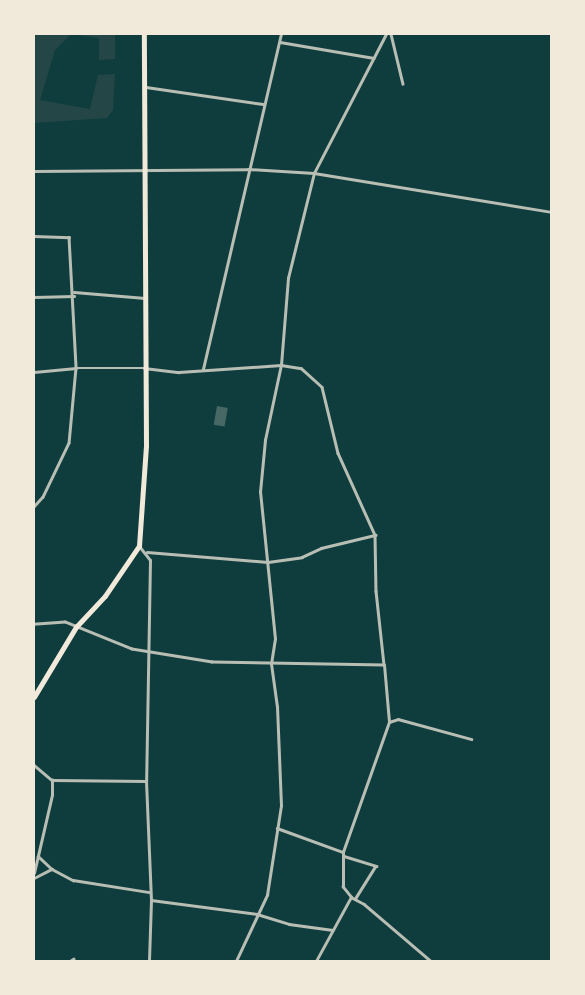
<!DOCTYPE html>
<html>
<head>
<meta charset="utf-8">
<style>
  body { margin:0 }
  #map { position:relative; width:585px; height:995px; overflow:hidden; background:#0f3d3e; font-family:"Source Sans 3",sans-serif }
  div>[style] { position:absolute }
  [style*='--x'] { left:calc(var(--x)*1px); top:calc(var(--y)*1px); width:calc(var(--w)*1px); rotate:calc(var(--a)*1deg) }
  .green>* { inset:0; background:#244646 }
  .building>* { inset:0; background:#486865; transform-origin:0 0 }
  .minor>* { height:2.5px; margin:-1.25px; padding:0 1.25px; transform-origin:1.25px; border-radius:1.25px; background:#b8beb3 }
  .tertiary>* { height:3px; margin:-1.5px; padding:0 1.5px; transform-origin:1.5px; border-radius:1.5px; background:#b8beb3 }
  .primary>* { height:4.5px; margin:-2.25px; padding:0 2.25px; transform-origin:2.25px; border-radius:2.25px; background:#f1e9da }
  span { translate:-50% -50%; white-space:nowrap; text-align:center; line-height:1.15; -webkit-text-stroke:4px #f1e9da; paint-order:stroke }
  .frame { position:absolute; inset:0; border:35px solid #f1e9da; pointer-events:none }
</style>
</head>
<body>
<div id="map">
  <div class="green">
    <div style="clip-path:polygon(34px 34px,115px 34px,115px 59px,99px 60px,99px 38px,71px 34px,55px 50px,40px 100px,90px 109px,98px 75px,115px 74px,113px 110px,107px 118px,34px 123px)"></div>
  </div>
  <div class="building">
    <div style="left:217px;top:406px;width:11px;height:19px;rotate:10deg"></div>
  </div>
  <div class="minor">
    <div style="--x:391;--y:34;--w:51;--a:76.5"></div>
    <div style="--x:280;--y:42;--w:95;--a:9.7"></div>
    <div style="--x:146;--y:87;--w:118;--a:8.3"></div>
    <div style="--x:34;--y:171;--w:214;--a:-0.5"></div>
    <div style="--x:248;--y:169;--w:66;--a:3.5"></div>
    <div style="--x:314;--y:173;--w:240;--a:9.3"></div>
    <div style="--x:34;--y:236;--w:35;--a:2"></div>
    <div style="--x:69;--y:237;--w:131;--a:86.9"></div>
    <div style="--x:76;--y:368;--w:75;--a:95.3"></div>
    <div style="--x:69;--y:443;--w:60;--a:115.7"></div>
    <div style="--x:43;--y:497;--w:13;--a:132"></div>
    <div style="--x:74;--y:292;--w:71;--a:4.8"></div>
    <div style="--x:34;--y:297;--w:40;--a:-1.4"></div>
    <div style="--x:203;--y:369;--w:344;--a:-76.9"></div>
    <div style="--x:34;--y:372;--w:42;--a:-5.4"></div>
    <div style="--x:76;--y:368;--w:68;--a:0"></div>
    <div style="--x:144;--y:368;--w:35;--a:7"></div>
    <div style="--x:179;--y:372;--w:102;--a:-3.9"></div>
    <div style="--x:281;--y:365;--w:20;--a:9"></div>
    <div style="--x:301;--y:368;--w:28;--a:42"></div>
    <div style="--x:322;--y:387;--w:68;--a:76.4"></div>
    <div style="--x:338;--y:453;--w:90;--a:65.7"></div>
    <div style="--x:375;--y:535;--w:56;--a:89"></div>
    <div style="--x:376;--y:591;--w:74;--a:83.8"></div>
    <div style="--x:384;--y:665;--w:172;--a:-179"></div>
    <div style="--x:212;--y:662;--w:81;--a:-170.8"></div>
    <div style="--x:132;--y:649;--w:72;--a:-158.1"></div>
    <div style="--x:65;--y:622;--w:31;--a:176"></div>
    <div style="--x:147;--y:552;--w:121;--a:4.7"></div>
    <div style="--x:268;--y:562;--w:34;--a:-8"></div>
    <div style="--x:302;--y:557;--w:21;--a:-25"></div>
    <div style="--x:321;--y:548;--w:56;--a:-13.5"></div>
    <div style="--x:389;--y:722;--w:9;--a:-18"></div>
    <div style="--x:398;--y:719;--w:76;--a:15.3"></div>
    <div style="--x:34;--y:765;--w:23;--a:40"></div>
    <div style="--x:52;--y:780;--w:94;--a:0.6"></div>
    <div style="--x:277;--y:828;--w:70;--a:20"></div>
    <div style="--x:38;--y:856;--w:19;--a:43"></div>
    <div style="--x:52;--y:869;--w:24;--a:28"></div>
    <div style="--x:73;--y:880;--w:77;--a:9"></div>
    <div style="--x:344;--y:856;--w:34;--a:17"></div>
    <div style="--x:376;--y:866;--w:39;--a:122"></div>
    <div style="--x:34;--y:873;--w:80;--a:-77"></div>
    <div style="--x:52;--y:795;--w:15;--a:-90"></div>
    <div style="--x:34;--y:878;--w:20;--a:-27"></div>
    <div style="--x:351;--y:897;--w:15;--a:28"></div>
    <div style="--x:364;--y:904;--w:88;--a:40.4"></div>
    <div style="--x:151;--y:900;--w:107;--a:7.5"></div>
    <div style="--x:257;--y:914;--w:34;--a:17"></div>
    <div style="--x:289;--y:924;--w:44;--a:7.8"></div>
    <div style="--x:70;--y:961;--w:4;--a:-34"></div>
    <div style="--x:236;--y:961;--w:73;--a:-64.8"></div>
    <div style="--x:267;--y:895;--w:90;--a:-81.1"></div>
    <div style="--x:281;--y:806;--w:99;--a:-92.3"></div>
    <div style="--x:277;--y:707;--w:43;--a:-97.9"></div>
    <div style="--x:271;--y:664;--w:25;--a:-81"></div>
    <div style="--x:275;--y:639;--w:148;--a:-95.8"></div>
    <div style="--x:260;--y:492;--w:52;--a:-84.5"></div>
    <div style="--x:265;--y:440;--w:77;--a:-78"></div>
    <div style="--x:281;--y:365;--w:87;--a:-85.4"></div>
    <div style="--x:288;--y:278;--w:108;--a:-76.1"></div>
    <div style="--x:314;--y:173;--w:157;--a:-62.6"></div>
    <div style="--x:316;--y:961;--w:73;--a:-61.3"></div>
    <div style="--x:351;--y:897;--w:13;--a:-129"></div>
    <div style="--x:343;--y:887;--w:35;--a:-90"></div>
    <div style="--x:343;--y:852;--w:138;--a:-70.5"></div>
    <div style="--x:389;--y:722;--w:57;--a:-95"></div>
  </div>
  <div class="tertiary">
    <div style="--x:139;--y:546;--w:18;--a:52"></div>
    <div style="--x:150;--y:560;--w:221;--a:91"></div>
    <div style="--x:146;--y:781;--w:119;--a:87.6"></div>
    <div style="--x:151;--y:900;--w:61;--a:91.9"></div>
  </div>
  <div class="primary">
    <div style="--x:34;--y:697;--w:82;--a:-59"></div>
    <div style="--x:76;--y:627;--w:42;--a:-46.9"></div>
    <div style="--x:105;--y:596;--w:60;--a:-55.8"></div>
    <div style="--x:139;--y:546;--w:100;--a:-86"></div>
    <div style="--x:146;--y:446;--w:412;--a:-90.3"></div>
  </div>
  <div class="frame"></div>
</div>
</body>
</html>
